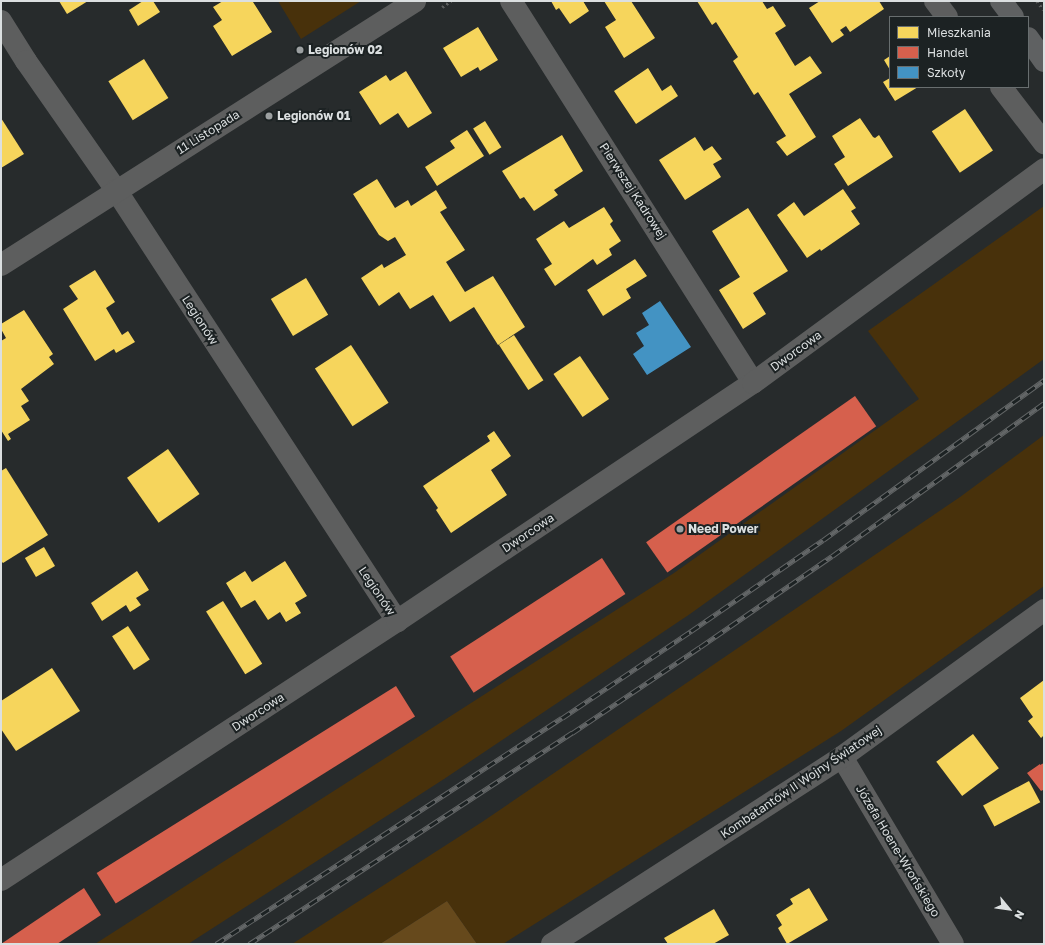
<!DOCTYPE html>
<html>
<head>
<meta charset="utf-8">
<style>
  body { margin:0 }
  #map { position:relative; width:1045px; height:945px; overflow:hidden; background:#272b2c; font-family:"Golos Text",sans-serif }
  div>[style] { position:absolute }
  [style*='--x'] { left:calc(var(--x)*1px); top:calc(var(--y)*1px); width:calc(var(--w)*1px); rotate:calc(var(--a)*1deg) }
  .green>* { inset:0; background:#48310b }
  .forest>* { inset:0; background:#66491c }
  .homes>* { inset:0; background:#f6d55c; transform-origin:0 0 }
  .shops>* { inset:0; background:#d6604d; transform-origin:0 0 }
  .schools>* { inset:0; background:#4393c3 }
  .path>* { height:2.5px; margin-top:-1.25px; transform-origin:0; background:repeating-linear-gradient(90deg,#5b5d5d 0 2px,transparent 0 5px) }
  .minor>* { height:22px; margin:-11px; padding:0 11px; transform-origin:11px; border-radius:11px; background:#5d5e5e }
  .secondary>* { height:22px; margin:-11px; padding:0 11px; transform-origin:11px; border-radius:11px; background:#5f6162 }
  .rail>* { height:4.5px; margin-top:-2.25px; transform-origin:0; background:repeating-linear-gradient(90deg,#1c2223 0 9px,#636667 0 18px); box-sizing:border-box; border-block:1px solid #636667 }
  .dots>* { width:11px; height:11px; translate:-50% -50%; box-sizing:border-box; border:2px solid #1c2223; border-radius:50% }
  span { translate:-50% -50%; white-space:nowrap; text-align:center; line-height:1.15; -webkit-text-stroke:4px #1c2223; paint-order:stroke }
  .poi-label { font-size:12px; color:#dbdfe0; font-weight:700 }
  .left { translate:0 -50%; text-align:left }
  .street-label { font-size:12px; color:#dbdfe0 }
  .frame { position:absolute; inset:0; border:2px solid #dbdfe0; pointer-events:none }
  .legend { position:absolute; left:889px; top:16px; width:140px; height:72px; box-sizing:border-box; background:#1c2223; border:1px solid #686e6f; margin:0; padding:5px 7px; list-style:none; font-size:12px; color:#dbdfe0 }
  .legend li { display:flex; align-items:center; gap:8px; height:20px }
  .legend b { width:20px; border:1px solid #686e6f }
  .north { position:absolute; left:989px; top:889px; width:40px; height:40px; -webkit-text-stroke:3px #1c2223; paint-order:stroke; rotate:119deg; font-size:11px; font-weight:700; line-height:16px; text-align:center; color:#dbdfe0 }
  .north::after { content:''; display:block; margin:auto; width:14px; height:18px; background:#dbdfe0; clip-path:polygon(50% 0,100% 100%,50% 72%,0 100%) }
</style>
</head>
<body>
<div id="map">
  <div class="green">
    <div style="clip-path:polygon(278px 1px,361px 1px,301px 39px)"></div>
    <div style="clip-path:polygon(1044px 206px,1044px 359px,690px 614px,444px 779px,188px 944px,95px 944px,674px 573px,919px 399px,868px 331px)"></div>
    <div style="clip-path:polygon(1044px 435px,1044px 586px,841px 731px,503px 944px,477px 944px,447px 901px,380px 944px,292px 944px,482px 822px,960px 497px)"></div>
  </div>
  <div class="forest">
    <div style="clip-path:polygon(447px 901px,477px 944px,380px 944px)"></div>
  </div>
  <div class="homes">
    <div style="clip-path:polygon(59px 1px,88px 1px,67px 14px)"></div>
    <div style="clip-path:polygon(143px 1px,153px 1px,160px 12px,138px 26px,129px 10px)"></div>
    <div style="clip-path:polygon(223px 1px,255px 1px,253px 2px,272px 32px,232px 56px,213px 26px,222px 20px,213px 7px)"></div>
    <div style="clip-path:polygon(551px 1px,583px 1px,589px 11px,570px 24px,559px 8px,556px 10px)"></div>
    <div style="clip-path:polygon(604px 1px,631px 1px,655px 38px,624px 58px,605px 27px,616px 20px)"></div>
    <div style="clip-path:polygon(697px 1px,762px 1px,767px 9px,773px 6px,786px 26px,775px 33px,795px 66px,810px 56px,822px 73px,789px 94px,816px 137px,787px 156px,776px 142px,786px 136px,758px 92px,754px 95px,733px 61px,738px 57px,716px 22px,712px 25px)"></div>
    <div style="clip-path:polygon(820px 1px,879px 1px,884px 9px,850px 32px,846px 26px,840px 30px,844px 35px,832px 43px,809px 8px)"></div>
    <div style="clip-path:polygon(478px 27px,498px 60px,480px 71px,478px 67px,461px 77px,443px 48px)"></div>
    <div style="clip-path:polygon(890px 56px,890px 70px,884px 60px)"></div>
    <div style="left:144px;top:59px;width:46px;height:42px;rotate:58deg"></div>
    <div style="clip-path:polygon(648px 68px,662px 91px,671px 85px,678px 96px,636px 124px,614px 91px)"></div>
    <div style="clip-path:polygon(406px 71px,432px 113px,408px 128px,398px 113px,380px 125px,359px 92px,386px 75px,390px 81px)"></div>
    <div style="clip-path:polygon(890px 78px,890px 87px,918px 87px,895px 101px,883px 82px)"></div>
    <div style="left:965px;top:109px;width:50px;height:40px;rotate:56deg"></div>
    <div style="clip-path:polygon(1px 118px,24px 154px,1px 168px)"></div>
    <div style="clip-path:polygon(860px 118px,873px 137px,875px 138px,879px 135px,893px 157px,848px 186px,834px 164px,845px 157px,832px 136px)"></div>
    <div style="left:485px;top:121px;width:31px;height:14px;rotate:58deg"></div>
    <div style="clip-path:polygon(467px 130px,484px 156px,437px 186px,425px 167px,455px 148px,450px 141px)"></div>
    <div style="clip-path:polygon(562px 135px,583px 171px,554px 190px,558px 195px,534px 211px,524px 197px,520px 199px,502px 171px)"></div>
    <div style="clip-path:polygon(695px 137px,704px 151px,712px 146px,722px 159px,713px 164px,721px 177px,685px 200px,659px 160px)"></div>
    <div style="clip-path:polygon(377px 179px,395px 208px,408px 200px,411px 206px,436px 190px,447px 208px,440px 212px,465px 250px,446px 262px,465px 292px,493px 276px,525px 327px,498px 345px,474px 307px,450px 322px,433px 295px,410px 309px,399px 292px,379px 306px,361px 278px,382px 264px,384px 268px,406px 255px,395px 237px,388px 241px,379px 235px,353px 194px)"></div>
    <div style="clip-path:polygon(843px 189px,856px 208px,851px 211px,860px 224px,821px 251px,820px 249px,807px 258px,777px 215px,794px 202px,804px 216px)"></div>
    <div style="clip-path:polygon(604px 207px,613px 221px,610px 224px,621px 241px,609px 249px,612px 255px,597px 265px,593px 259px,555px 286px,544px 269px,552px 264px,536px 239px,564px 221px,569px 228px)"></div>
    <div style="clip-path:polygon(748px 208px,788px 271px,753px 293px,766px 314px,743px 329px,719px 290px,740px 277px,712px 231px)"></div>
    <div style="clip-path:polygon(635px 259px,647px 276px,626px 289px,631px 298px,603px 316px,587px 290px)"></div>
    <div style="clip-path:polygon(95px 270px,115px 302px,106px 308px,122px 335px,128px 331px,135px 342px,116px 353px,114px 349px,95px 361px,63px 309px,78px 299px,69px 286px)"></div>
    <div style="left:306px;top:278px;width:43px;height:41px;rotate:59deg"></div>
    <div style="clip-path:polygon(24px 310px,53px 354px,49px 357px,54px 364px,21px 389px,29px 401px,21px 406px,30px 420px,8px 434px,11px 439px,8px 441px,1px 430px,1px 341px,6px 338px,1px 329px,1px 324px)"></div>
    <div style="left:514px;top:335px;width:54px;height:18px;rotate:57deg"></div>
    <div style="left:351px;top:345px;width:69px;height:43px;rotate:57deg"></div>
    <div style="left:580px;top:356px;width:52px;height:32px;rotate:56deg"></div>
    <div style="clip-path:polygon(494px 431px,511px 456px,491px 470px,507px 495px,451px 533px,436px 510px,438px 508px,423px 486px,490px 441px,487px 436px)"></div>
    <div style="left:168px;top:449px;width:55px;height:50px;rotate:55deg"></div>
    <div style="clip-path:polygon(6px 468px,48px 535px,3px 563px,1px 561px,1px 471px)"></div>
    <div style="left:44px;top:547px;width:22px;height:22px;rotate:60deg"></div>
    <div style="clip-path:polygon(285px 561px,307px 596px,295px 603px,301px 613px,286px 622px,280px 612px,268px 620px,255px 600px,241px 608px,226px 583px,245px 571px,252px 582px)"></div>
    <div style="clip-path:polygon(137px 571px,149px 590px,136px 598px,141px 605px,130px 612px,126px 605px,102px 621px,91px 603px)"></div>
    <div style="left:223px;top:601px;width:74px;height:20px;rotate:58deg"></div>
    <div style="left:128px;top:626px;width:40px;height:19px;rotate:57deg"></div>
    <div style="clip-path:polygon(52px 668px,80px 711px,16px 751px,1px 729px,1px 701px)"></div>
    <div style="clip-path:polygon(1044px 680px,1044px 735px,1041px 738px,1028px 721px,1033px 717px,1020px 698px)"></div>
    <div style="left:973px;top:734px;width:43px;height:46px;rotate:53deg"></div>
    <div style="left:1029px;top:781px;width:24px;height:52px;rotate:62deg"></div>
    <div style="clip-path:polygon(809px 888px,828px 920px,787px 944px,778px 928px,782px 925px,776px 915px,793px 904px,790px 899px)"></div>
    <div style="clip-path:polygon(714px 909px,729px 935px,713px 944px,668px 944px,664px 938px)"></div>
  </div>
  <div class="shops">
    <div style="left:855px;top:396px;width:37px;height:255px;rotate:55deg"></div>
    <div style="left:602px;top:558px;width:43px;height:181px;rotate:57deg"></div>
    <div style="left:396px;top:686px;width:36px;height:353px;rotate:58deg"></div>
    <div style="clip-path:polygon(1044px 763px,1044px 792px,1043px 790px,1041px 791px,1027px 773px,1040px 764px,1040px 765px)"></div>
    <div style="clip-path:polygon(84px 888px,101px 915px,57px 944px,1px 944px)"></div>
  </div>
  <div class="schools">
    <div style="clip-path:polygon(660px 301px,691px 347px,647px 375px,633px 354px,644px 346px,636px 333px,649px 325px,642px 313px)"></div>
  </div>
  <div class="path">
    <div style="--x:1037;--y:1;--w:11;--a:52"></div>
    <div style="--x:442;--y:7;--w:11;--a:-34"></div>
  </div>
  <div class="minor">
    <div style="--x:511;--y:1;--w:452;--a:57.6"></div>
    <div style="--x:935;--y:1;--w:20;--a:53"></div>
    <div style="--x:1;--y:21;--w:47;--a:58"></div>
    <div style="--x:26;--y:61;--w:157;--a:55.1"></div>
    <div style="--x:116;--y:190;--w:515;--a:56.9"></div>
    <div style="--x:1001;--y:87;--w:71;--a:52.5"></div>
    <div style="--x:1;--y:265;--w:491;--a:-32.5"></div>
    <div style="--x:842;--y:757;--w:217;--a:59.3"></div>
    <div style="--x:1;--y:880;--w:473;--a:-33.2"></div>
    <div style="--x:397;--y:621;--w:428;--a:-33.8"></div>
    <div style="--x:753;--y:383;--w:361;--a:-36.3"></div>
    <div style="--x:552;--y:944;--w:345;--a:-32.8"></div>
    <div style="--x:842;--y:757;--w:250;--a:-36"></div>
  </div>
  <div class="secondary">
    <div style="--x:1001;--y:1;--w:20;--a:53"></div>
    <div style="--x:1028;--y:38;--w:28;--a:55"></div>
  </div>
  <div class="rail">
    <div style="--x:216;--y:944;--w:413;--a:-33.2"></div>
    <div style="--x:562;--y:718;--w:156;--a:-34"></div>
    <div style="--x:691;--y:631;--w:160;--a:-34.6"></div>
    <div style="--x:823;--y:540;--w:273;--a:-35.9"></div>
    <div style="--x:249;--y:944;--w:386;--a:-33.2"></div>
    <div style="--x:572;--y:733;--w:154;--a:-33.9"></div>
    <div style="--x:700;--y:647;--w:160;--a:-34.6"></div>
    <div style="--x:832;--y:556;--w:261;--a:-35.8"></div>
  </div>
  <div class="dots">
    <div style="left:300px;top:50px;background:#9ca0a1"></div>
    <div style="left:269px;top:116px;background:#9ca0a1"></div>
    <div style="left:680px;top:529px;background:#9ca0a1"></div>
  </div>
  <div class="poi-label">
    <span class="left" style="left:308px;top:50px">Legionów 02</span>
    <span class="left" style="left:277px;top:116px">Legionów 01</span>
    <span class="left" style="left:688px;top:529px">Need Power</span>
  </div>
  <div class="street-label">
    <span style="left:208px;top:132px;rotate:-32deg">11 Listopada</span>
    <span style="left:633px;top:191px;rotate:57deg">Pierwszej Kadrowej</span>
    <span style="left:200px;top:320px;rotate:57deg">Legionów</span>
    <span style="left:796px;top:351px;rotate:-36deg">Dworcowa</span>
    <span style="left:528px;top:533px;rotate:-34deg">Dworcowa</span>
    <span style="left:377px;top:591px;rotate:56deg">Legionów</span>
    <span style="left:258px;top:712px;rotate:-33deg">Dworcowa</span>
    <span style="left:801px;top:782px;rotate:-34deg">Kombatantów II Wojny Światowej</span>
    <span style="left:898px;top:851px;rotate:59deg">Józefa Hoene-Wrońskiego</span>
  </div>
  <div class="frame"></div>
  <ul class="legend">
  <li><b style="height:11px;background:#f6d55c"></b>Mieszkania</li>
  <li><b style="height:11px;background:#d6604d"></b>Handel</li>
  <li><b style="height:11px;background:#4393c3"></b>Szkoły</li>
  </ul>
  <div class="north">N</div>
</div>
</body>
</html>
